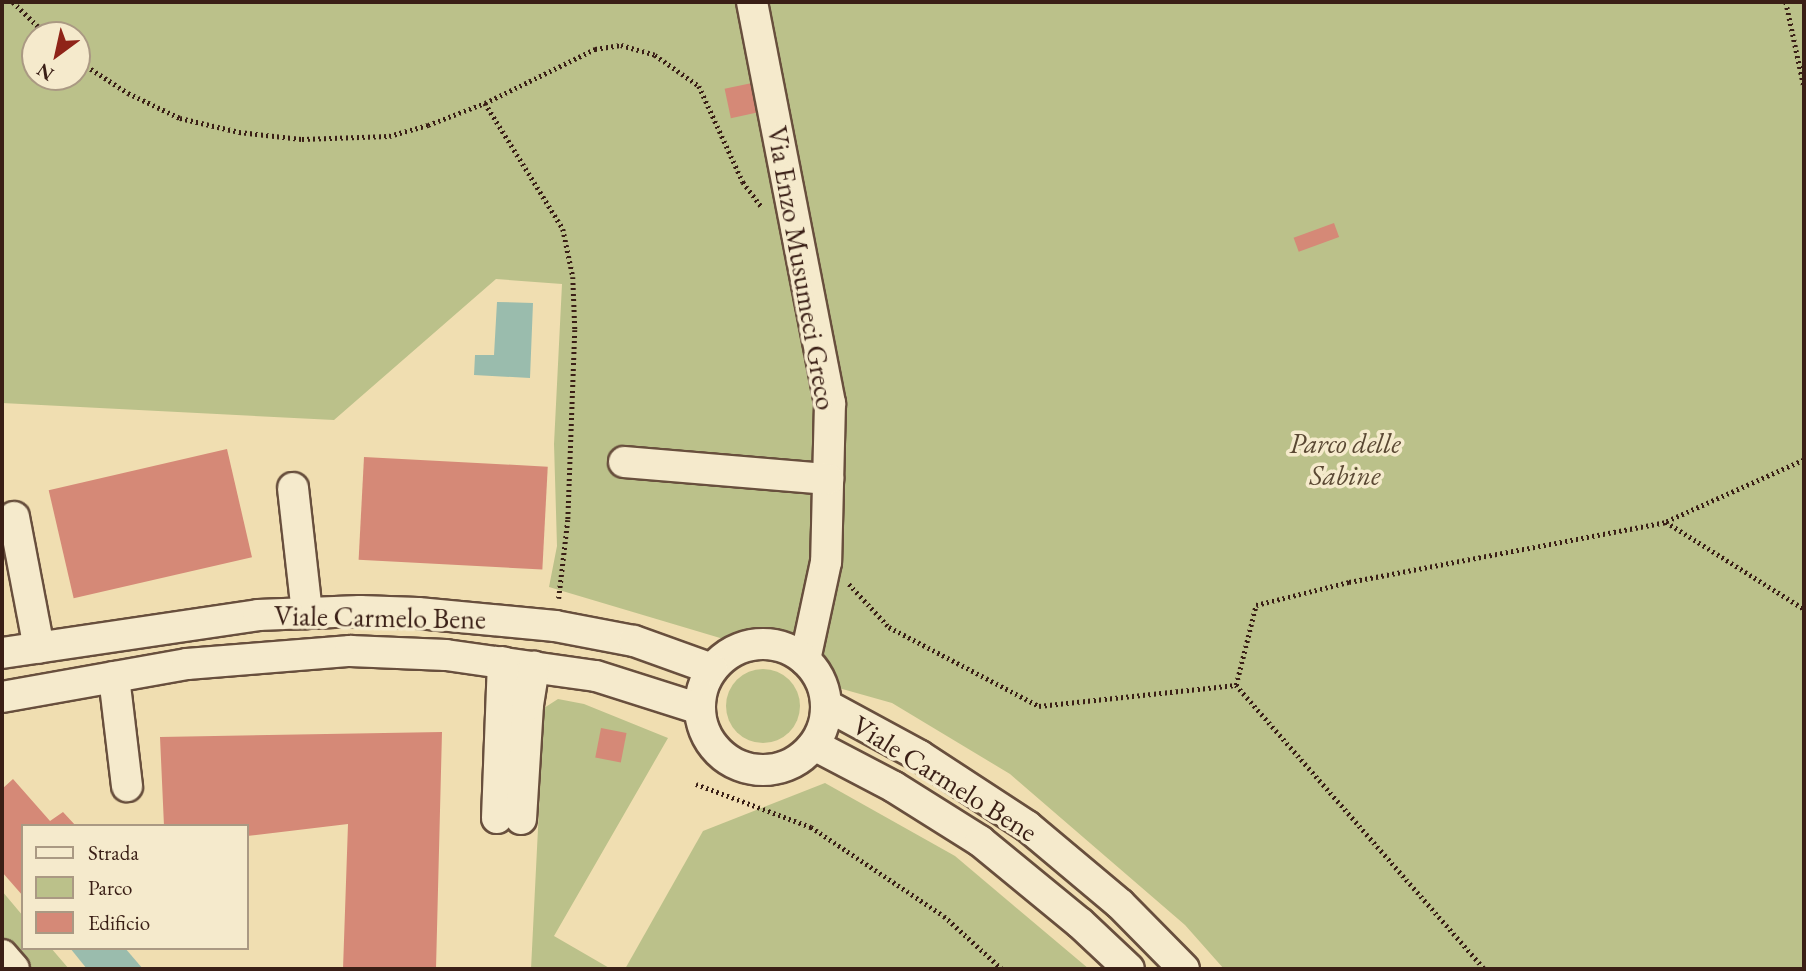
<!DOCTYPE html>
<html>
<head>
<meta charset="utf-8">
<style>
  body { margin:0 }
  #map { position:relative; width:1806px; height:971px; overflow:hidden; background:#f0deb1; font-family:"EB Garamond",serif }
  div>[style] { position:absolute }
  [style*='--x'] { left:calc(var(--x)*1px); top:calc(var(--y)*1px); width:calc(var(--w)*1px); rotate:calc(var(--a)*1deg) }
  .green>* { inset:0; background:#bbc18a }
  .round { border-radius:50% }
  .water>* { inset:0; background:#9abcad }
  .building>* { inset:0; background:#d58977; transform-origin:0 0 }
  .path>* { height:4.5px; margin-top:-2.25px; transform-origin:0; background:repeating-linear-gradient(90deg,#3a1f16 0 2px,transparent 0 5.5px) }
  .roads { filter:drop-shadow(2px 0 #684f3d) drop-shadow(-2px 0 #684f3d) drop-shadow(0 2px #684f3d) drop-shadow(0 -2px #684f3d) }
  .minor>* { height:30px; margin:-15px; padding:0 15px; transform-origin:15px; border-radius:15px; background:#f5eacc }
  .minor>.ring { margin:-15px; padding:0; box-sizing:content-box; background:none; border:30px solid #f5eacc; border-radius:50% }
  span { translate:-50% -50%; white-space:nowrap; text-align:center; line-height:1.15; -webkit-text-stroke:7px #f5eacc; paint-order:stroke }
  .street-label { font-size:28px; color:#3a1f16 }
  .park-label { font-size:28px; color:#5a4833; font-style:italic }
  .frame { position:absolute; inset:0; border:4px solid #3a1f16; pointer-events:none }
  .legend { position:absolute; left:21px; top:824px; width:228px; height:126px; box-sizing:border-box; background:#f5eacc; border:2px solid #aa9983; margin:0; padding:9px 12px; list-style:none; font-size:21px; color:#3a1f16 }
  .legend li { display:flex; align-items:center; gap:14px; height:35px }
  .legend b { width:35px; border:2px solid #aa9983 }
  .north { position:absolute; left:21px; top:21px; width:70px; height:70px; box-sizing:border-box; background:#f5eacc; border:2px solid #aa9983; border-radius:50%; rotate:213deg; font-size:19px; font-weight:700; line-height:28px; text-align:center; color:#3a1f16 }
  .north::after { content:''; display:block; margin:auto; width:24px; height:32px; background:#8f2418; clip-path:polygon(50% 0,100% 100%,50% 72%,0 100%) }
</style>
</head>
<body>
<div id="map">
  <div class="green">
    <div style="clip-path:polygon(evenodd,2px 2px,1804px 2px,1804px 969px,1224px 969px,1185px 925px,1010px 774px,892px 703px,821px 683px,805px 660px,787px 649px,767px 644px,747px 646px,549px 587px,557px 546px,554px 444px,562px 284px,496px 279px,334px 420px,2px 403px,2px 2px,35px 35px,77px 35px,77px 77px,35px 77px,35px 35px)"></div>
    <div class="round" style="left:726px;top:669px;width:74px;height:74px"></div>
    <div style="clip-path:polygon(558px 699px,584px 704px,668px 738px,554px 936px,611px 969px,531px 969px,544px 708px)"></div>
    <div style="clip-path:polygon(825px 783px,955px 856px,1089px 969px,625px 969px,703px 831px)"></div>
    <div style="clip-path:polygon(2px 891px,23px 916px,23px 948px,51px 948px,69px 969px,2px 969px)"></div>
  </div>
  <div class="water">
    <div style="clip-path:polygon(497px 302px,533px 303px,530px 378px,474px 375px,475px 355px,494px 355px)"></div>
    <div style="clip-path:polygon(70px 948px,125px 948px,143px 969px,87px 969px)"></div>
  </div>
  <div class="building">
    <div style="left:752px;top:83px;width:30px;height:28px;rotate:78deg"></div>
    <div style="left:1334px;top:223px;width:15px;height:43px;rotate:70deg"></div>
    <div style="left:227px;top:449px;width:111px;height:183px;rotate:77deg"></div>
    <div style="left:364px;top:457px;width:184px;height:103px;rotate:3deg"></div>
    <div style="left:601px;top:728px;width:26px;height:30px;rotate:11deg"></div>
    <div style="clip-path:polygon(442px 732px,436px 969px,343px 969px,348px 824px,247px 836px,247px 826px,164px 826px,160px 737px)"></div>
    <div style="clip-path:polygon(13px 779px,50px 821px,63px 812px,76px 826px,23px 826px,23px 896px,2px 872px,2px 789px)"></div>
  </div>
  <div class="path">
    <div style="--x:13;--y:2;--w:47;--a:44.1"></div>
    <div style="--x:1786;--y:2;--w:87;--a:78"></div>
    <div style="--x:77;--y:60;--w:61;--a:32.9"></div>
    <div style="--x:128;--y:93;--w:58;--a:25.7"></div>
    <div style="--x:180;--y:118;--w:61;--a:13.3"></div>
    <div style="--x:239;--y:132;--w:63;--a:6.3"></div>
    <div style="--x:302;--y:139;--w:87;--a:-2"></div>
    <div style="--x:389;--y:136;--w:41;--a:-15.8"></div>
    <div style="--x:428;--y:125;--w:61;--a:-21.1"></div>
    <div style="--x:485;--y:103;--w:123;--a:-26.1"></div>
    <div style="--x:595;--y:49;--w:26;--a:-9"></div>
    <div style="--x:621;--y:45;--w:35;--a:16"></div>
    <div style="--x:655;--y:55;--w:54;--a:35.2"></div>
    <div style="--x:699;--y:86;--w:106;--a:65.4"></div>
    <div style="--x:743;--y:182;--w:31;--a:53"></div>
    <div style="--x:485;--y:103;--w:148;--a:58.2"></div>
    <div style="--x:563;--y:229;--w:49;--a:78.2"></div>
    <div style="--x:573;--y:277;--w:53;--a:87.8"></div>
    <div style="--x:575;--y:330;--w:190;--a:92.1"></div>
    <div style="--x:568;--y:520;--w:79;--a:96.6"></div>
    <div style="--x:1804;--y:460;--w:151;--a:155.8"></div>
    <div style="--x:1666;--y:522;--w:163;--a:32.2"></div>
    <div style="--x:849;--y:584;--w:59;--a:47.1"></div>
    <div style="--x:889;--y:627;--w:170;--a:27.8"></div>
    <div style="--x:1039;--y:706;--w:198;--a:-6.1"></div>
    <div style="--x:1236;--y:685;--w:82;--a:-76"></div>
    <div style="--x:1256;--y:605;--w:96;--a:-13.9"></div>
    <div style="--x:1349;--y:582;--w:323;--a:-10.7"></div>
    <div style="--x:1236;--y:685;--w:378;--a:48.8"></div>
    <div style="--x:696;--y:784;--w:123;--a:20.5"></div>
    <div style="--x:811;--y:827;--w:160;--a:33.8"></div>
    <div style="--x:944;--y:916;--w:79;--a:42.4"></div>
  </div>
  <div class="roads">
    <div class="minor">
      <div style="--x:752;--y:2;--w:409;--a:79"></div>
      <div style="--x:830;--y:403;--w:159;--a:91.4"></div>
      <div style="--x:826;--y:562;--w:100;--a:102.1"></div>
      <div style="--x:624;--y:462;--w:205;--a:4.8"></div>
      <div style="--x:293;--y:488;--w:126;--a:83.6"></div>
      <div style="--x:14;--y:517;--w:133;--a:79.2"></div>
      <div class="ring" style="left:700px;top:644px;width:96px;height:96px"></div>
      <div style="--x:2;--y:653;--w:259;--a:-8.4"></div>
      <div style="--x:258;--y:615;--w:102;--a:-2.2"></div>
      <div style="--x:360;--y:611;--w:58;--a:2"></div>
      <div style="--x:418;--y:613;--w:138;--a:5.4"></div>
      <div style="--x:555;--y:626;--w:80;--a:10.8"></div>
      <div style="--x:634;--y:641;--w:83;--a:19.7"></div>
      <div style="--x:114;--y:677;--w:110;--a:83.2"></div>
      <div style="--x:2;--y:697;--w:188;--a:-10.1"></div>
      <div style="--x:187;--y:664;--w:164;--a:-4.6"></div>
      <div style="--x:350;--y:651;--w:96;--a:2.4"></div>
      <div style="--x:446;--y:655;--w:151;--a:8"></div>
      <div style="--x:596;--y:676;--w:109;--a:17.6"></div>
      <div style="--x:826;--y:705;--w:107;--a:28.5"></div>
      <div style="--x:920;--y:756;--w:128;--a:33.2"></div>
      <div style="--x:1027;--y:826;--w:121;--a:40"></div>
      <div style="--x:1120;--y:904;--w:91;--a:45.4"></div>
      <div style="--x:814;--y:745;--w:90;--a:27.7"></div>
      <div style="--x:894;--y:787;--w:102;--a:32.1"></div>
      <div style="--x:980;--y:841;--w:129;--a:39.4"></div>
      <div style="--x:1080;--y:923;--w:67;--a:43.2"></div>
      <div style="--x:497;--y:818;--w:156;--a:-87.8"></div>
      <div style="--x:521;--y:819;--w:114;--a:-86.5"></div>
      <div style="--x:528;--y:705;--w:39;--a:-81"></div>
      <div style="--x:2;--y:955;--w:18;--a:49"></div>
    </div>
  </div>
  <div class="street-label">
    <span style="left:802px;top:268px;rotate:80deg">Via Enzo Musumeci Greco</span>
    <span style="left:380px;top:617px;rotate:1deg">Viale Carmelo Bene</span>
    <span style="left:945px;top:778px;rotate:32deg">Viale Carmelo Bene</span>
  </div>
  <div class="park-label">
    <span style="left:1345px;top:459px">Parco delle<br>Sabine</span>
  </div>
  <div class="frame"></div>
  <ul class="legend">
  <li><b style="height:9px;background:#f5eacc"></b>Strada</li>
  <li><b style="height:19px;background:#bbc18a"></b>Parco</li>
  <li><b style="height:19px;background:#d58977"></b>Edificio</li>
  </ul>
  <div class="north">N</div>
</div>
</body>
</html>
